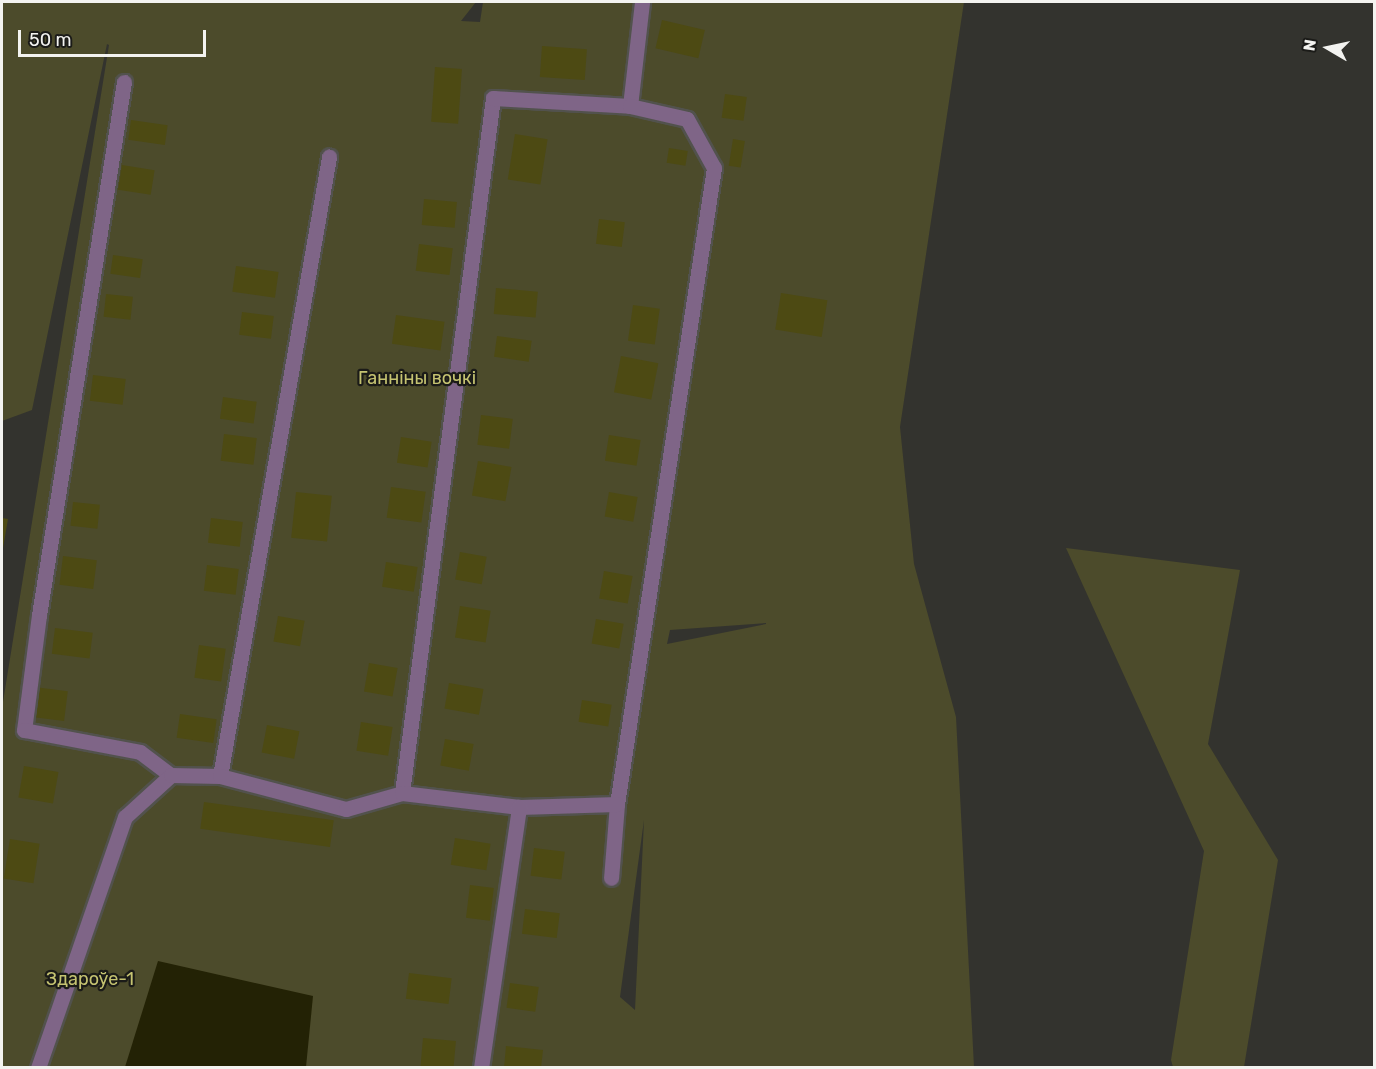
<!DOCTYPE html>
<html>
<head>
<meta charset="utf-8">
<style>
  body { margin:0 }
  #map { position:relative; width:1376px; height:1069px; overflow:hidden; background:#33332e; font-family:Rubik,sans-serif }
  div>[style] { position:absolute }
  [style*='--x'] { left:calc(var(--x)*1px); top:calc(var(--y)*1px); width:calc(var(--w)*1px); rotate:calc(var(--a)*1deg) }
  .green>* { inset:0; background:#4c4b2b }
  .water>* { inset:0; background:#232205 }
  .building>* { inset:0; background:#4d4a13; transform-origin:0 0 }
  .roads { filter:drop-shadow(2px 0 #52524d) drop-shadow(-2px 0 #52524d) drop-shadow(0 2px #52524d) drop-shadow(0 -2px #52524d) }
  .minor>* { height:15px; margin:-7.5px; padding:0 7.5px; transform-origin:7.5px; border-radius:7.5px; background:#7f6587 }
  span { translate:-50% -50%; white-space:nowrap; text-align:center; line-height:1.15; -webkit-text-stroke:4.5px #1b1b18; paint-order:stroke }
  .park-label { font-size:18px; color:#c5c371 }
  .frame { position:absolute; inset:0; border:3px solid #f3f3f0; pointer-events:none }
  .north { position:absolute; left:1298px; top:18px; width:60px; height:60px; -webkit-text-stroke:4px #1b1b18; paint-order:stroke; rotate:279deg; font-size:16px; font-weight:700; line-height:24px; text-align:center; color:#f3f3f0 }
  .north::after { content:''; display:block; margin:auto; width:21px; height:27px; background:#f3f3f0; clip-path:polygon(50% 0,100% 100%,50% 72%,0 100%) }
  .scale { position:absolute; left:18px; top:30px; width:188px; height:27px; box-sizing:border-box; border:3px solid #f3f3f0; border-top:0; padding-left:8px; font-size:18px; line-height:21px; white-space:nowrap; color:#f3f3f0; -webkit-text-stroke:4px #1b1b18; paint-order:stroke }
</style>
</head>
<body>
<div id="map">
  <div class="green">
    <div style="clip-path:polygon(evenodd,2px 2px,476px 2px,461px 21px,480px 22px,483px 2px,964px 2px,900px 427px,914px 564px,956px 717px,974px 1067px,2px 1067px,2px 708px,109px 45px,107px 44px,32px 410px,2px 421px,2px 2px,766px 623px,766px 624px,667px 644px,670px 630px,766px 623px,2px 2px,644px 820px,635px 1010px,620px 997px,644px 820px)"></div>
    <div style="clip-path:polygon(1066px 548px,1240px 570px,1208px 744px,1278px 860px,1244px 1067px,1173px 1067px,1171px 1060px,1204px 851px)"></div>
  </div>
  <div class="water">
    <div style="clip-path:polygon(158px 961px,313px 996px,306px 1067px,125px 1067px)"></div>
  </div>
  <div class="building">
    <div style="left:662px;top:20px;width:44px;height:29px;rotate:13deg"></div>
    <div style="left:542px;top:46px;width:45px;height:31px;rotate:4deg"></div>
    <div style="left:435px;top:67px;width:27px;height:55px;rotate:4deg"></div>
    <div style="left:725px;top:94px;width:22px;height:24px;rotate:8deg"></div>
    <div style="left:131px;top:120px;width:37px;height:20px;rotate:8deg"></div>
    <div style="left:515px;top:134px;width:33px;height:46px;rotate:9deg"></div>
    <div style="left:733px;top:139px;width:12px;height:27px;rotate:9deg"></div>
    <div style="left:669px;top:148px;width:19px;height:15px;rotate:9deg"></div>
    <div style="left:122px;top:165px;width:33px;height:25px;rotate:9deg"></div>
    <div style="left:424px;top:199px;width:33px;height:26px;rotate:5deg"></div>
    <div style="left:599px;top:219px;width:26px;height:25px;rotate:7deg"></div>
    <div style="left:419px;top:244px;width:34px;height:27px;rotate:7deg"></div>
    <div style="left:113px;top:255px;width:30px;height:19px;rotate:8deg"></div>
    <div style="left:236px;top:266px;width:43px;height:26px;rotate:8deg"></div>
    <div style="left:496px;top:288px;width:42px;height:26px;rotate:5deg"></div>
    <div style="left:781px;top:293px;width:47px;height:37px;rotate:9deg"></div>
    <div style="left:106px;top:294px;width:27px;height:23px;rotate:6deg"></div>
    <div style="left:633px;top:305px;width:27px;height:36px;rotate:8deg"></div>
    <div style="left:242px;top:312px;width:32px;height:23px;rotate:7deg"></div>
    <div style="left:396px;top:315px;width:49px;height:29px;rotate:8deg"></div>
    <div style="left:497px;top:336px;width:35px;height:21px;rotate:8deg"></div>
    <div style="left:621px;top:356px;width:38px;height:37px;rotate:11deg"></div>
    <div style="left:93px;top:375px;width:33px;height:26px;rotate:7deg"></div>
    <div style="left:223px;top:397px;width:34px;height:22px;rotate:8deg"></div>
    <div style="left:481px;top:415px;width:32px;height:30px;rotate:7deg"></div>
    <div style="left:224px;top:434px;width:33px;height:27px;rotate:7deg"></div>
    <div style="left:609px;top:435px;width:32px;height:26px;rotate:9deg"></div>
    <div style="left:401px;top:437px;width:31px;height:26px;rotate:9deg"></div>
    <div style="left:478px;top:461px;width:34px;height:35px;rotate:10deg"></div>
    <div style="left:391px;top:487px;width:35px;height:31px;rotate:8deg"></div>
    <div style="left:296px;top:492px;width:36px;height:46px;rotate:6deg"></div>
    <div style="left:609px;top:492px;width:29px;height:25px;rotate:10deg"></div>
    <div style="left:73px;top:502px;width:27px;height:24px;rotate:6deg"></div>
    <div style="clip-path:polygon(2px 518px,8px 519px,3px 548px,2px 548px)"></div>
    <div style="left:211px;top:518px;width:32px;height:25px;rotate:7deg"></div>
    <div style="left:460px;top:552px;width:27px;height:28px;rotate:10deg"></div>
    <div style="left:63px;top:556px;width:34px;height:29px;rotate:7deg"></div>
    <div style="left:386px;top:562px;width:32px;height:25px;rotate:9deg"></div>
    <div style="left:207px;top:565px;width:32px;height:26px;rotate:7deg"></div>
    <div style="left:604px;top:571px;width:29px;height:28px;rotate:10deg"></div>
    <div style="left:460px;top:606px;width:31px;height:32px;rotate:9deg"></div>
    <div style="left:278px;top:616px;width:27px;height:26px;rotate:10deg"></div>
    <div style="left:596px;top:619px;width:28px;height:25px;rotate:10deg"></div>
    <div style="left:55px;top:628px;width:38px;height:26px;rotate:7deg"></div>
    <div style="left:199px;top:645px;width:27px;height:33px;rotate:8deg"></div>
    <div style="left:369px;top:663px;width:29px;height:29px;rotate:10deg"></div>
    <div style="left:449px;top:683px;width:35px;height:26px;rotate:10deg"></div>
    <div style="left:34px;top:687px;width:34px;height:30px;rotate:7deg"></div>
    <div style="left:582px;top:700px;width:30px;height:22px;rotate:9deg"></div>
    <div style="left:180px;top:714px;width:37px;height:24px;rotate:8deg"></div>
    <div style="left:361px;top:722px;width:32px;height:29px;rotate:9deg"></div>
    <div style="left:267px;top:725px;width:33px;height:28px;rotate:11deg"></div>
    <div style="left:445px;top:739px;width:29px;height:27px;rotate:10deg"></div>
    <div style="left:24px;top:766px;width:35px;height:32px;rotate:10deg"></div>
    <div style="left:204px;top:802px;width:131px;height:27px;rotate:8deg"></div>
    <div style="left:455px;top:838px;width:36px;height:27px;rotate:9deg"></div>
    <div style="left:10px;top:839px;width:30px;height:40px;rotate:9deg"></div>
    <div style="left:534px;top:848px;width:31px;height:28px;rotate:7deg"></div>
    <div style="left:470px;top:885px;width:24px;height:33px;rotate:7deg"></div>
    <div style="left:525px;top:909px;width:35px;height:25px;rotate:7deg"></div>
    <div style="left:409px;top:973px;width:43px;height:26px;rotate:7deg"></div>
    <div style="left:510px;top:983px;width:29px;height:25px;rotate:8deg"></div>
    <div style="left:423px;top:1038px;width:33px;height:30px;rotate:5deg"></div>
    <div style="clip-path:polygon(506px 1046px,543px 1050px,541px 1068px,504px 1068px)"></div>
  </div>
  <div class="roads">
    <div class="minor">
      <div style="--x:124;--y:82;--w:540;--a:99.06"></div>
      <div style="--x:39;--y:615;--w:116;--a:97.4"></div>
      <div style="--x:24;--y:730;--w:118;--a:10.7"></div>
      <div style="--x:140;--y:752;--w:39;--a:37"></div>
      <div style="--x:630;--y:106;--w:105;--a:-83.4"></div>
      <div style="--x:220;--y:776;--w:629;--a:-80.01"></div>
      <div style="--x:402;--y:793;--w:701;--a:-82.54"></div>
      <div style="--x:493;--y:98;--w:137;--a:3.3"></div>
      <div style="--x:630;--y:106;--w:58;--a:12.8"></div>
      <div style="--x:687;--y:119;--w:56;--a:61.1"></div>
      <div style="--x:714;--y:168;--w:643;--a:98.67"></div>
      <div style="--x:617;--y:804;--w:74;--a:94.6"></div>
      <div style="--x:38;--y:1068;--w:266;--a:-70.9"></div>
      <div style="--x:125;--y:817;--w:62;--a:-42.4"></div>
      <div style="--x:171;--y:775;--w:49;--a:1.2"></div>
      <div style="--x:220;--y:776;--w:130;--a:14.7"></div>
      <div style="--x:346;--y:809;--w:58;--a:-15.9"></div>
      <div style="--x:402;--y:793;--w:118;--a:6.8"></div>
      <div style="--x:519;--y:807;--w:98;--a:-1.8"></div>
      <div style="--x:481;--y:1068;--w:264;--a:-81.7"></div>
    </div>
  </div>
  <div class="park-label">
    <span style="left:417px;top:378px">Ганніны вочкі</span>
    <span style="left:90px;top:979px">Здароўе-1</span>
  </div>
  <div class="frame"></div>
  <div class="north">N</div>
  <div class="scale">50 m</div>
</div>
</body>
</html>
